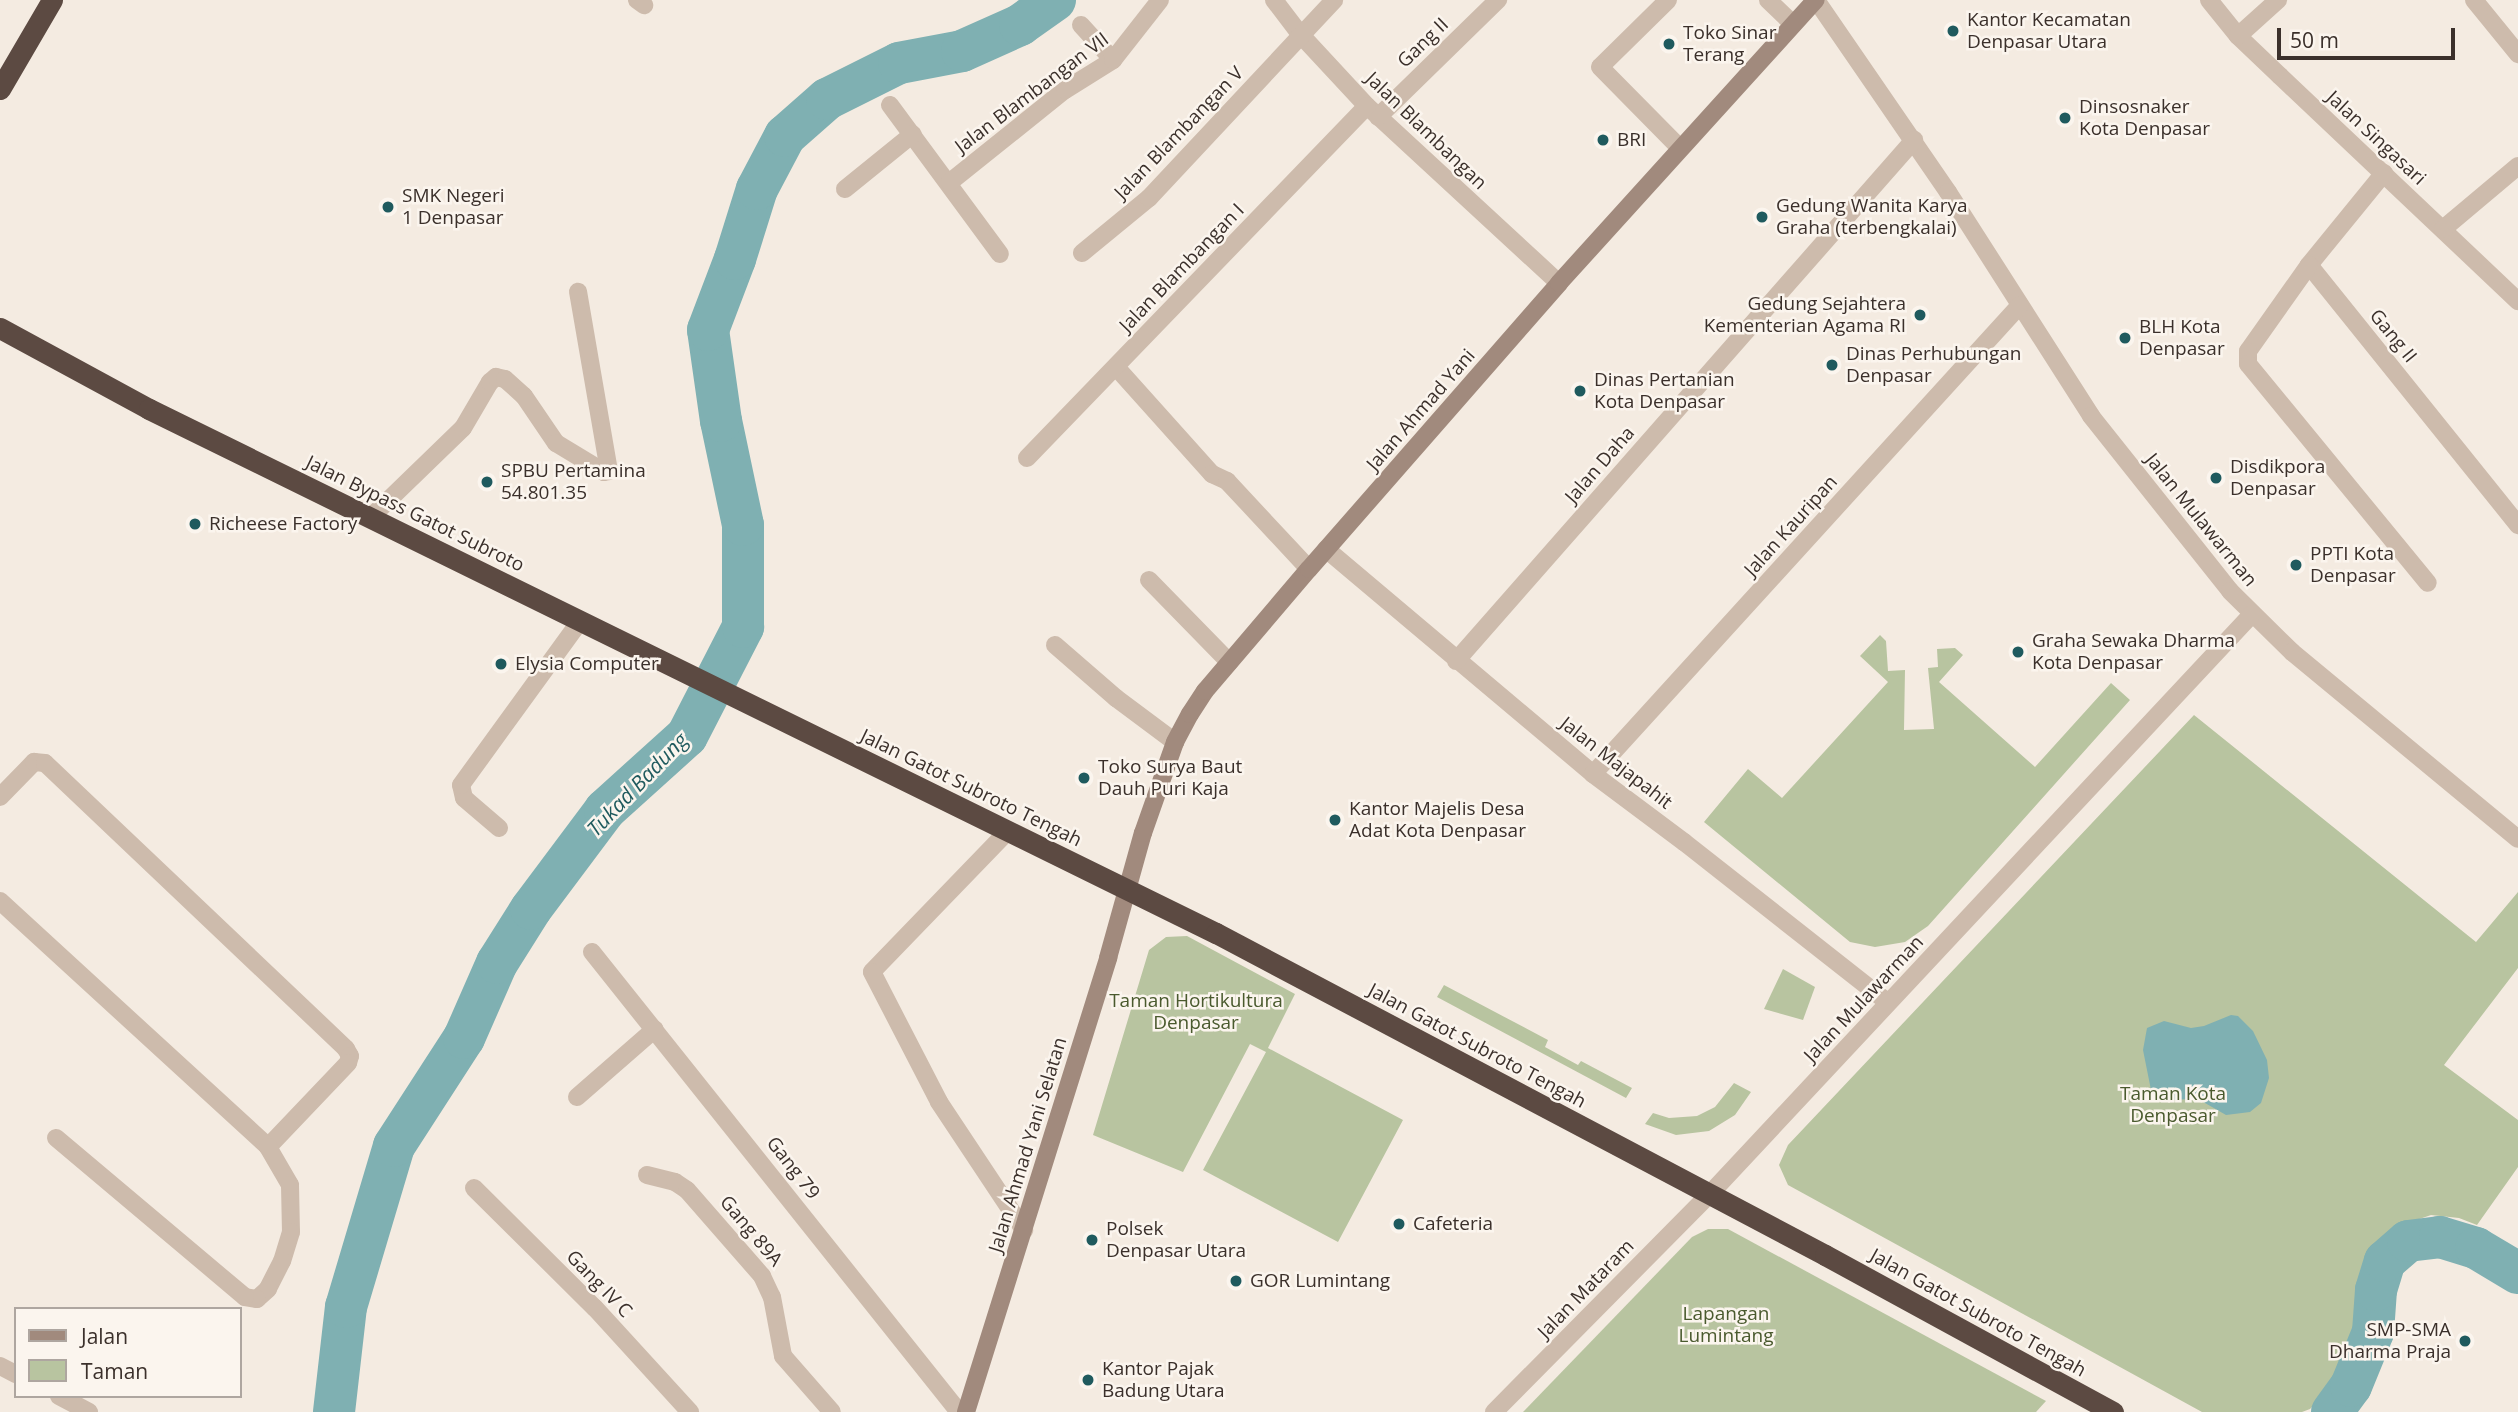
<!DOCTYPE html>
<html>
<head>
<meta charset="utf-8">
<style>
  body { margin:0 }
  #map { position:relative; width:2518px; height:1412px; overflow:hidden; background:#f4ebe1; font-family:"Open Sans",sans-serif }
  div>[style] { position:absolute }
  [style*='--x'] { left:calc(var(--x)*1px); top:calc(var(--y)*1px); width:calc(var(--w)*1px); rotate:calc(var(--a)*1deg) }
  .green>* { inset:0; background:#b8c4a0 }
  .water>* { inset:0; background:#7fb0b2 }
  .river>* { height:42px; margin:-21px; padding:0 21px; transform-origin:21px; border-radius:21px; background:#7fb0b2 }
  .street>* { height:18px; margin:-9px; padding:0 9px; transform-origin:9px; border-radius:9px; background:#cdbbac }
  .secondary>* { height:18px; margin:-9px; padding:0 9px; transform-origin:9px; border-radius:9px; background:#a18a7d }
  .highway>* { height:21px; margin:-10.5px; padding:0 10.5px; transform-origin:10.5px; border-radius:10.5px; background:#5c4a42 }
  .dots>* { width:19px; height:19px; translate:-50% -50%; box-sizing:border-box; border:4px solid #fbf5ee; border-radius:50% }
  span { translate:-50% -50%; white-space:nowrap; text-align:center; line-height:1.15; -webkit-text-stroke:5px #fbf5ee; paint-order:stroke }
  .poi-label { font-size:19px; color:#3b302b }
  .left { translate:0 -50%; text-align:left }
  .right { translate:-100% -50%; text-align:right }
  .street-label { font-size:19px; color:#3b302b }
  .park-label { font-size:19px; color:#4a5a2e }
  .water-label { font-size:21px; color:#1f5a5e; font-style:italic }
  .legend { position:absolute; left:14px; top:1307px; width:228px; height:91px; box-sizing:border-box; background:#fbf5ee; border:2px solid #aea6a0; margin:0; padding:9px 12px; list-style:none; font-size:21px; color:#3b302b }
  .legend li { display:flex; align-items:center; gap:14px; height:35px }
  .legend b { width:35px; border:2px solid #aea6a0 }
  .scale { position:absolute; left:2277px; top:28px; width:178px; height:32px; box-sizing:border-box; border:4px solid #3b302b; border-top:0; padding-left:9px; font-size:21px; line-height:24px; white-space:nowrap; color:#3b302b; -webkit-text-stroke:5px #fbf5ee; paint-order:stroke }
</style>
</head>
<body>
<div id="map">
  <div class="green">
    <div style="clip-path:polygon(1880px 635px,1886px 641px,1888px 671px,1905px 670px,1904px 730px,1934px 729px,1928px 668px,1938px 667px,1937px 649px,1955px 648px,1963px 655px,1939px 682px,2035px 767px,2111px 683px,2130px 700px,1928px 926px,1905px 942px,1875px 947px,1850px 942px,1704px 822px,1748px 769px,1782px 798px,1888px 682px,1860px 656px)"></div>
    <div style="clip-path:polygon(2194px 715px,2476px 942px,2518px 892px,2518px 968px,2444px 1065px,2518px 1120px,2518px 1167px,2477px 1225px,2459px 1218px,2431px 1215px,2405px 1224px,2385px 1240px,2367px 1274px,2360px 1305px,2361px 1324px,2345px 1372px,2310px 1409px,2302px 1412px,2202px 1412px,1788px 1185px,1779px 1165px,1788px 1145px)"></div>
    <div style="clip-path:polygon(1187px 936px,1295px 994px,1268px 1048px,1403px 1120px,1338px 1242px,1203px 1170px,1266px 1052px,1250px 1044px,1183px 1172px,1093px 1135px,1149px 950px,1166px 937px)"></div>
    <div style="clip-path:polygon(1783px 969px,1815px 987px,1803px 1020px,1764px 1009px)"></div>
    <div style="clip-path:polygon(1444px 985px,1548px 1040px,1545px 1047px,1578px 1065px,1581px 1061px,1632px 1088px,1626px 1098px,1437px 997px)"></div>
    <div style="clip-path:polygon(1734px 1083px,1751px 1092px,1735px 1115px,1709px 1131px,1676px 1135px,1645px 1124px,1653px 1113px,1669px 1118px,1697px 1116px,1715px 1107px)"></div>
    <div style="clip-path:polygon(1708px 1229px,1728px 1229px,2046px 1401px,2036px 1412px,1523px 1412px,1692px 1237px)"></div>
  </div>
  <div class="water">
    <div style="clip-path:polygon(2231px 1015px,2238px 1016px,2253px 1031px,2267px 1060px,2269px 1078px,2261px 1103px,2250px 1112px,2226px 1115px,2198px 1099px,2165px 1100px,2157px 1096px,2151px 1090px,2143px 1050px,2147px 1028px,2164px 1021px,2191px 1028px,2204px 1026px)"></div>
  </div>
  <div class="river">
    <div style="--x:334;--y:1412;--w:106;--a:-83.5"></div>
    <div style="--x:346;--y:1307;--w:168;--a:-73.4"></div>
    <div style="--x:394;--y:1146;--w:129;--a:-57.1"></div>
    <div style="--x:464;--y:1038;--w:82;--a:-66.3"></div>
    <div style="--x:497;--y:963;--w:64;--a:-57.8"></div>
    <div style="--x:531;--y:909;--w:124;--a:-53.2"></div>
    <div style="--x:605;--y:810;--w:110;--a:-42.1"></div>
    <div style="--x:687;--y:736;--w:123;--a:-62.8"></div>
    <div style="--x:743;--y:627;--w:102;--a:-90"></div>
    <div style="--x:743;--y:525;--w:106;--a:-101.9"></div>
    <div style="--x:721;--y:421;--w:92;--a:-98.1"></div>
    <div style="--x:708;--y:330;--w:76;--a:-69.2"></div>
    <div style="--x:735;--y:259;--w:73;--a:-72.6"></div>
    <div style="--x:757;--y:189;--w:60;--a:-62.2"></div>
    <div style="--x:785;--y:136;--w:56;--a:-41.4"></div>
    <div style="--x:827;--y:99;--w:80;--a:-26.6"></div>
    <div style="--x:899;--y:63;--w:64;--a:-10.8"></div>
    <div style="--x:962;--y:51;--w:64;--a:-24.1"></div>
    <div style="--x:1020;--y:25;--w:43;--a:-35.5"></div>
    <div style="--x:2332;--y:1412;--w:32;--a:-54"></div>
    <div style="--x:2351;--y:1386;--w:58;--a:-67.8"></div>
    <div style="--x:2373;--y:1332;--w:42;--a:-85.9"></div>
    <div style="--x:2376;--y:1290;--w:30;--a:-73"></div>
    <div style="--x:2385;--y:1261;--w:30;--a:-41"></div>
    <div style="--x:2408;--y:1241;--w:32;--a:-7"></div>
    <div style="--x:2440;--y:1237;--w:38;--a:17"></div>
    <div style="--x:2476;--y:1248;--w:49;--a:30.8"></div>
  </div>
  <div class="street">
    <div style="--x:637;--y:0;--w:9;--a:36"></div>
    <div style="--x:1274;--y:0;--w:43;--a:52.6"></div>
    <div style="--x:1300;--y:34;--w:98;--a:47.1"></div>
    <div style="--x:1367;--y:106;--w:261;--a:42.7"></div>
    <div style="--x:1668;--y:0;--w:95;--a:135.4"></div>
    <div style="--x:1600;--y:67;--w:114;--a:45.4"></div>
    <div style="--x:1768;--y:0;--w:35;--a:44"></div>
    <div style="--x:1816;--y:0;--w:233;--a:55.5"></div>
    <div style="--x:1948;--y:192;--w:266;--a:57.4"></div>
    <div style="--x:2091;--y:416;--w:223;--a:51.5"></div>
    <div style="--x:2230;--y:591;--w:87;--a:44.5"></div>
    <div style="--x:2292;--y:652;--w:293;--a:39.6"></div>
    <div style="--x:2209;--y:0;--w:46;--a:51.1"></div>
    <div style="--x:2238;--y:36;--w:58;--a:43.6"></div>
    <div style="--x:2280;--y:76;--w:328;--a:43.4"></div>
    <div style="--x:2474;--y:0;--w:70;--a:50.8"></div>
    <div style="--x:1081;--y:25;--w:47;--a:47.6"></div>
    <div style="--x:2238;--y:36;--w:54;--a:-42"></div>
    <div style="--x:890;--y:105;--w:185;--a:53.6"></div>
    <div style="--x:1378;--y:117;--w:168;--a:-44.3"></div>
    <div style="--x:2384;--y:173;--w:119;--a:129.2"></div>
    <div style="--x:2309;--y:265;--w:334;--a:51.2"></div>
    <div style="--x:950;--y:182;--w:147;--a:-38.7"></div>
    <div style="--x:1065;--y:90;--w:57;--a:-32"></div>
    <div style="--x:1113;--y:60;--w:76;--a:-51.9"></div>
    <div style="--x:845;--y:189;--w:87;--a:-39"></div>
    <div style="--x:2443;--y:229;--w:98;--a:-40"></div>
    <div style="--x:1082;--y:253;--w:87;--a:-39.4"></div>
    <div style="--x:1149;--y:198;--w:271;--a:-46.9"></div>
    <div style="--x:2309;--y:265;--w:105;--a:125.3"></div>
    <div style="--x:2248;--y:351;--w:13;--a:90"></div>
    <div style="--x:2248;--y:364;--w:283;--a:50.6"></div>
    <div style="--x:1116;--y:367;--w:144;--a:48.1"></div>
    <div style="--x:1212;--y:474;--w:17;--a:25"></div>
    <div style="--x:1227;--y:481;--w:120;--a:47"></div>
    <div style="--x:1027;--y:458;--w:489;--a:-46"></div>
    <div style="--x:370;--y:518;--w:129;--a:-44.1"></div>
    <div style="--x:463;--y:428;--w:53;--a:-59.6"></div>
    <div style="--x:490;--y:382;--w:8;--a:-40"></div>
    <div style="--x:496;--y:377;--w:9;--a:13"></div>
    <div style="--x:505;--y:379;--w:25;--a:42"></div>
    <div style="--x:524;--y:396;--w:57;--a:55.8"></div>
    <div style="--x:556;--y:443;--w:56;--a:31.1"></div>
    <div style="--x:604;--y:472;--w:5;--a:-11"></div>
    <div style="--x:609;--y:471;--w:182;--a:-99.8"></div>
    <div style="--x:1326;--y:549;--w:349;--a:40.1"></div>
    <div style="--x:1593;--y:774;--w:114;--a:36.8"></div>
    <div style="--x:1684;--y:842;--w:258;--a:38.2"></div>
    <div style="--x:1149;--y:580;--w:115;--a:45.7"></div>
    <div style="--x:1055;--y:645;--w:81;--a:41"></div>
    <div style="--x:1116;--y:698;--w:74;--a:36.7"></div>
    <div style="--x:1456;--y:661;--w:694;--a:-48.68"></div>
    <div style="--x:1593;--y:774;--w:634;--a:-47.68"></div>
    <div style="--x:0;--y:797;--w:49;--a:-45.8"></div>
    <div style="--x:34;--y:762;--w:11;--a:5"></div>
    <div style="--x:45;--y:763;--w:415;--a:43.5"></div>
    <div style="--x:346;--y:1049;--w:8;--a:60"></div>
    <div style="--x:350;--y:1056;--w:7;--a:106"></div>
    <div style="--x:348;--y:1063;--w:116;--a:133.6"></div>
    <div style="--x:499;--y:828;--w:46;--a:-139.4"></div>
    <div style="--x:464;--y:798;--w:13;--a:-103"></div>
    <div style="--x:461;--y:785;--w:203;--a:-54"></div>
    <div style="--x:1006;--y:833;--w:193;--a:134"></div>
    <div style="--x:872;--y:972;--w:146;--a:62.7"></div>
    <div style="--x:939;--y:1102;--w:154;--a:56.4"></div>
    <div style="--x:0;--y:901;--w:364;--a:42.5"></div>
    <div style="--x:268;--y:1147;--w:44;--a:59.9"></div>
    <div style="--x:290;--y:1185;--w:47;--a:88.8"></div>
    <div style="--x:291;--y:1232;--w:30;--a:107"></div>
    <div style="--x:282;--y:1261;--w:31;--a:117"></div>
    <div style="--x:268;--y:1289;--w:15;--a:138"></div>
    <div style="--x:257;--y:1299;--w:12;--a:-171"></div>
    <div style="--x:245;--y:1297;--w:247;--a:-139.9"></div>
    <div style="--x:592;--y:952;--w:588;--a:51.42"></div>
    <div style="--x:577;--y:1097;--w:103;--a:-41.1"></div>
    <div style="--x:647;--y:1175;--w:29;--a:14"></div>
    <div style="--x:675;--y:1182;--w:14;--a:34"></div>
    <div style="--x:687;--y:1190;--w:114;--a:48.9"></div>
    <div style="--x:762;--y:1276;--w:23;--a:65"></div>
    <div style="--x:772;--y:1297;--w:60;--a:79.4"></div>
    <div style="--x:783;--y:1356;--w:74;--a:48.8"></div>
    <div style="--x:474;--y:1188;--w:170;--a:44.8"></div>
    <div style="--x:595;--y:1308;--w:141;--a:47.6"></div>
    <div style="--x:0;--y:1366;--w:18;--a:27"></div>
    <div style="--x:59;--y:1396;--w:34;--a:28"></div>
    <div style="--x:1494;--y:1412;--w:304;--a:-45.3"></div>
    <div style="--x:1708;--y:1196;--w:797;--a:-46.93"></div>
  </div>
  <div class="secondary">
    <div style="--x:966;--y:1412;--w:476;--a:-72.6"></div>
    <div style="--x:1108;--y:958;--w:130;--a:-74.4"></div>
    <div style="--x:1143;--y:833;--w:96;--a:-70.6"></div>
    <div style="--x:1175;--y:742;--w:32;--a:-62"></div>
    <div style="--x:1190;--y:714;--w:27;--a:-57"></div>
    <div style="--x:1205;--y:691;--w:160;--a:-49.6"></div>
    <div style="--x:1309;--y:569;--w:380;--a:-48.8"></div>
    <div style="--x:1559;--y:283;--w:382;--a:-47.8"></div>
  </div>
  <div class="highway">
    <div style="--x:0;--y:89;--w:103;--a:-59.7"></div>
    <div style="--x:0;--y:328;--w:170;--a:28.5"></div>
    <div style="--x:149;--y:409;--w:1189;--a:26.16"></div>
    <div style="--x:1216;--y:933;--w:689;--a:27.87"></div>
    <div style="--x:1825;--y:1255;--w:328;--a:28.6"></div>
  </div>
  <div class="dots">
    <div style="left:1953px;top:31px;background:#1f5a5e"></div>
    <div style="left:1669px;top:44px;background:#1f5a5e"></div>
    <div style="left:2065px;top:118px;background:#1f5a5e"></div>
    <div style="left:1603px;top:140px;background:#1f5a5e"></div>
    <div style="left:388px;top:207px;background:#1f5a5e"></div>
    <div style="left:1762px;top:217px;background:#1f5a5e"></div>
    <div style="left:1920px;top:315px;background:#1f5a5e"></div>
    <div style="left:2125px;top:338px;background:#1f5a5e"></div>
    <div style="left:1832px;top:365px;background:#1f5a5e"></div>
    <div style="left:1580px;top:391px;background:#1f5a5e"></div>
    <div style="left:2216px;top:478px;background:#1f5a5e"></div>
    <div style="left:487px;top:482px;background:#1f5a5e"></div>
    <div style="left:195px;top:524px;background:#1f5a5e"></div>
    <div style="left:2296px;top:565px;background:#1f5a5e"></div>
    <div style="left:2018px;top:652px;background:#1f5a5e"></div>
    <div style="left:501px;top:664px;background:#1f5a5e"></div>
    <div style="left:1084px;top:778px;background:#1f5a5e"></div>
    <div style="left:1335px;top:820px;background:#1f5a5e"></div>
    <div style="left:1399px;top:1224px;background:#1f5a5e"></div>
    <div style="left:1092px;top:1240px;background:#1f5a5e"></div>
    <div style="left:1236px;top:1281px;background:#1f5a5e"></div>
    <div style="left:2465px;top:1341px;background:#1f5a5e"></div>
    <div style="left:1088px;top:1380px;background:#1f5a5e"></div>
  </div>
  <div class="poi-label">
    <span class="left" style="left:1967px;top:31px">Kantor Kecamatan<br>Denpasar Utara</span>
    <span class="left" style="left:1683px;top:44px">Toko Sinar<br>Terang</span>
    <span class="left" style="left:2079px;top:118px">Dinsosnaker<br>Kota Denpasar</span>
    <span class="left" style="left:1617px;top:140px">BRI</span>
    <span class="left" style="left:402px;top:207px">SMK Negeri<br>1 Denpasar</span>
    <span class="left" style="left:1776px;top:217px">Gedung Wanita Karya<br>Graha (terbengkalai)</span>
    <span class="right" style="left:1906px;top:315px">Gedung Sejahtera<br>Kementerian Agama RI</span>
    <span class="left" style="left:2139px;top:338px">BLH Kota<br>Denpasar</span>
    <span class="left" style="left:1846px;top:365px">Dinas Perhubungan<br>Denpasar</span>
    <span class="left" style="left:1594px;top:391px">Dinas Pertanian<br>Kota Denpasar</span>
    <span class="left" style="left:2230px;top:478px">Disdikpora<br>Denpasar</span>
    <span class="left" style="left:501px;top:482px">SPBU Pertamina<br>54.801.35</span>
    <span class="left" style="left:209px;top:524px">Richeese Factory</span>
    <span class="left" style="left:2310px;top:565px">PPTI Kota<br>Denpasar</span>
    <span class="left" style="left:2032px;top:652px">Graha Sewaka Dharma<br>Kota Denpasar</span>
    <span class="left" style="left:515px;top:664px">Elysia Computer</span>
    <span class="left" style="left:1098px;top:778px">Toko Surya Baut<br>Dauh Puri Kaja</span>
    <span class="left" style="left:1349px;top:820px">Kantor Majelis Desa<br>Adat Kota Denpasar</span>
    <span class="left" style="left:1413px;top:1224px">Cafeteria</span>
    <span class="left" style="left:1106px;top:1240px">Polsek<br>Denpasar Utara</span>
    <span class="left" style="left:1250px;top:1281px">GOR Lumintang</span>
    <span class="right" style="left:2451px;top:1341px">SMP-SMA<br>Dharma Praja</span>
    <span class="left" style="left:1102px;top:1380px">Kantor Pajak<br>Badung Utara</span>
  </div>
  <div class="street-label">
    <span style="left:1423px;top:43px;rotate:-44deg">Gang II</span>
    <span style="left:1032px;top:93px;rotate:-37deg">Jalan Blambangan VII</span>
    <span style="left:1426px;top:131px;rotate:44deg">Jalan Blambangan</span>
    <span style="left:1179px;top:133px;rotate:-46deg">Jalan Blambangan V</span>
    <span style="left:2376px;top:138px;rotate:43deg">Jalan Singasari</span>
    <span style="left:1182px;top:268px;rotate:-46deg">Jalan Blambangan I</span>
    <span style="left:2393px;top:336px;rotate:51deg">Gang II</span>
    <span style="left:1421px;top:410px;rotate:-49deg">Jalan Ahmad Yani</span>
    <span style="left:1600px;top:465px;rotate:-49deg">Jalan Daha</span>
    <span style="left:415px;top:514px;rotate:26deg">Jalan Bypass Gatot Subroto</span>
    <span style="left:2201px;top:520px;rotate:51deg">Jalan Mulawarman</span>
    <span style="left:1791px;top:526px;rotate:-48deg">Jalan Kauripan</span>
    <span style="left:1616px;top:763px;rotate:38deg">Jalan Majapahit</span>
    <span style="left:971px;top:788px;rotate:26deg">Jalan Gatot Subroto Tengah</span>
    <span style="left:1864px;top:999px;rotate:-47deg">Jalan Mulawarman</span>
    <span style="left:1477px;top:1046px;rotate:28deg">Jalan Gatot Subroto Tengah</span>
    <span style="left:1028px;top:1145px;rotate:-73deg">Jalan Ahmad Yani Selatan</span>
    <span style="left:793px;top:1168px;rotate:52deg">Gang 79</span>
    <span style="left:751px;top:1231px;rotate:50deg">Gang 89A</span>
    <span style="left:599px;top:1284px;rotate:46deg">Gang IV C</span>
    <span style="left:1586px;top:1289px;rotate:-46deg">Jalan Mataram</span>
    <span style="left:1978px;top:1313px;rotate:29deg">Jalan Gatot Subroto Tengah</span>
  </div>
  <div class="park-label">
    <span style="left:1196px;top:1012px">Taman Hortikultura<br>Denpasar</span>
    <span style="left:2173px;top:1105px">Taman Kota<br>Denpasar</span>
    <span style="left:1726px;top:1325px">Lapangan<br>Lumintang</span>
  </div>
  <div class="water-label">
    <span style="left:637px;top:784px;rotate:-46deg">Tukad Badung</span>
  </div>
  <ul class="legend">
  <li><b style="height:9px;background:#a18a7d"></b>Jalan</li>
  <li><b style="height:19px;background:#b8c4a0"></b>Taman</li>
  </ul>
  <div class="scale">50 m</div>
</div>
</body>
</html>
